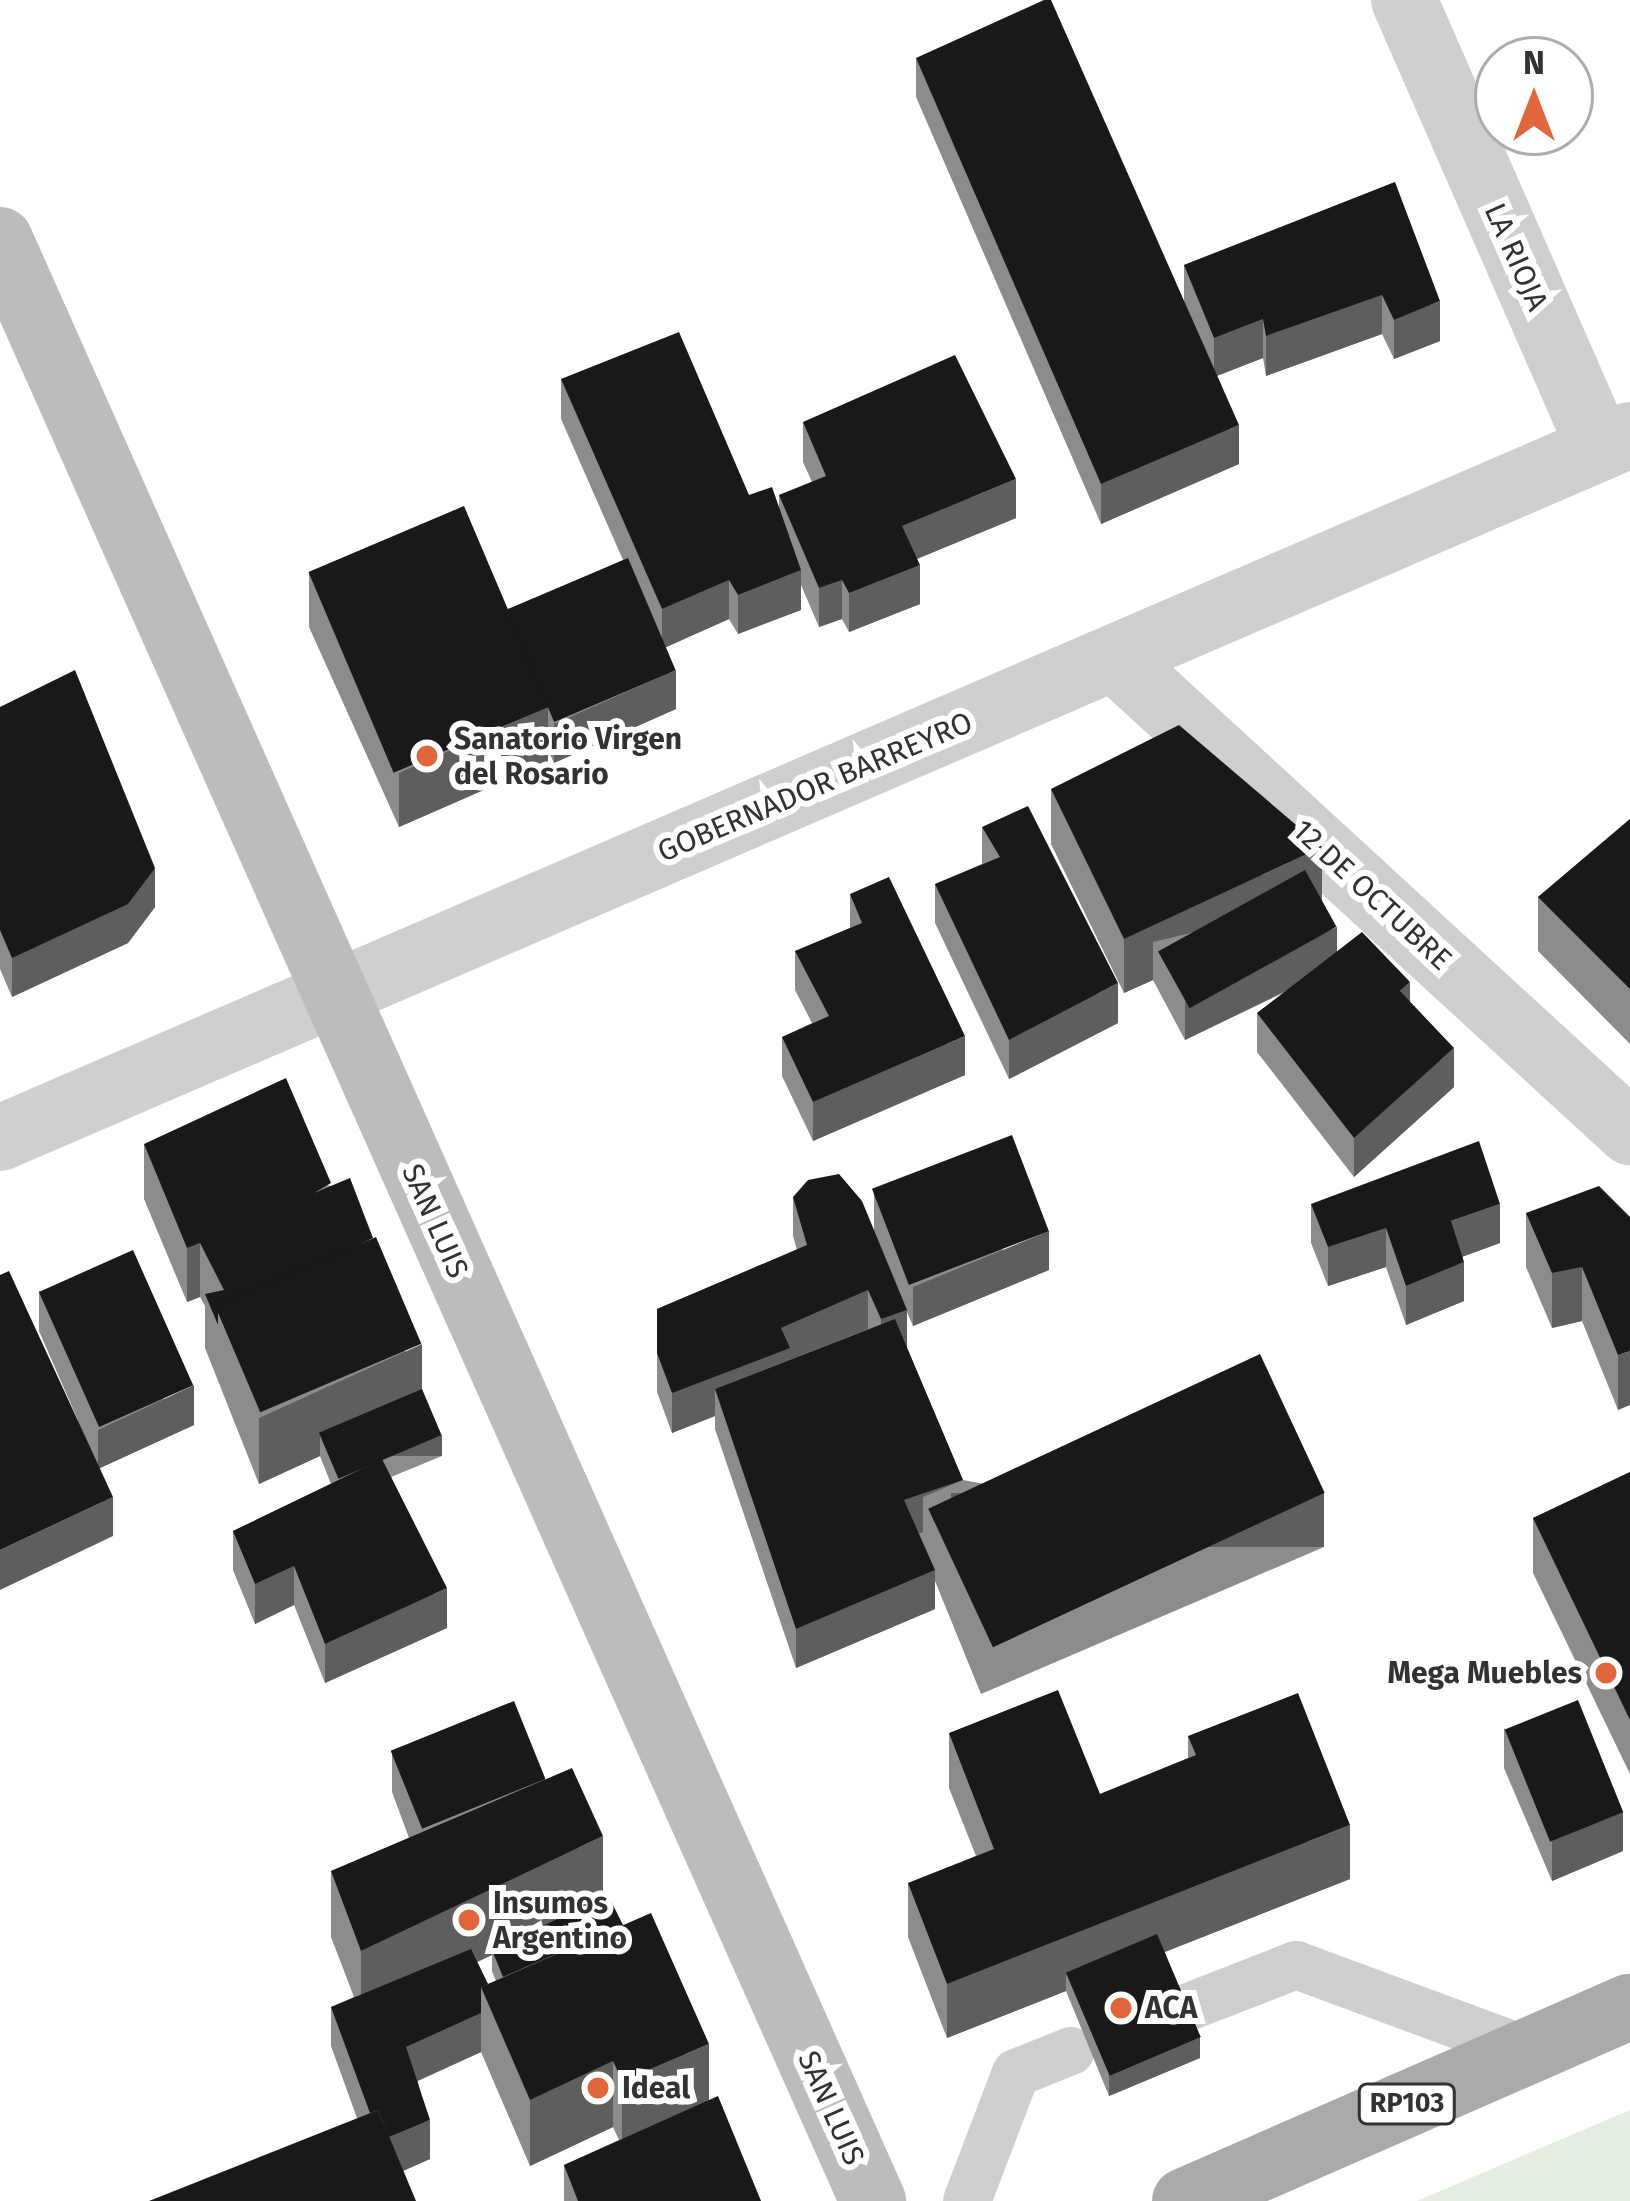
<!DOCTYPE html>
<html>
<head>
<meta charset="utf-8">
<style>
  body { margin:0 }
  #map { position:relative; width:1630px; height:2201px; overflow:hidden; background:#fff; font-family:"Fira Sans",sans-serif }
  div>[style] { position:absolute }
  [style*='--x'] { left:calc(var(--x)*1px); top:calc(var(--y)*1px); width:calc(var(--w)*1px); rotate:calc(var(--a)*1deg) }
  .green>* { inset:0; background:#e4eee1 }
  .lane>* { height:48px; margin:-24px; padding:0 24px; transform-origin:24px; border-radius:24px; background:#cfcfcf }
  .street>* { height:66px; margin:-33px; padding:0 33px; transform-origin:33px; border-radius:33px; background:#cfcfcf }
  .secondary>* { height:66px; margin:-33px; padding:0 33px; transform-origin:33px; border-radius:33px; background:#bcbcbc }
  .primary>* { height:66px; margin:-33px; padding:0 33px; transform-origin:33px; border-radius:33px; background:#aaa }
  .wall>* { inset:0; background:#8c8c8c }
  .shaded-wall>* { inset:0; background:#5e5e5e; transform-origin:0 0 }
  .building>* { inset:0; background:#191919; transform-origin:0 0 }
  .dots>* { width:33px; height:33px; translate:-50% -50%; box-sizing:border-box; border:6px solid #fff; border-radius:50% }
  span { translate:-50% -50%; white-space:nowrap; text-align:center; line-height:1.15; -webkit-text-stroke:12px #fff; paint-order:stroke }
  .shield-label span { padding:3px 9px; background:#fff; border:3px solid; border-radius:9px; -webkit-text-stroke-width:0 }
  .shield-label { font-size:27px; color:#323232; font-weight:700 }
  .street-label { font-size:30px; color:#323232 }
  .poi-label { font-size:30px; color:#323232; font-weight:700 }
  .left { translate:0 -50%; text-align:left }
  .right { translate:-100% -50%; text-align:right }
  .north { position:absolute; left:1474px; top:36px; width:120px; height:120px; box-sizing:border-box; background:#fff; border:3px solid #adadad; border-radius:50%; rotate:0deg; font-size:33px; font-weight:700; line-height:48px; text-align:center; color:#323232 }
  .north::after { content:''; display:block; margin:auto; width:42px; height:54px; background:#e2663b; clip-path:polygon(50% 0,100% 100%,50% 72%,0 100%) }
</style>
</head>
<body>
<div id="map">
  <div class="green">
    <div style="clip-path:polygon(1630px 2110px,1630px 2201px,1417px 2201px)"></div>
  </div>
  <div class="lane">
    <div style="--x:1191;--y:2006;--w:113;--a:-21.3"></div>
    <div style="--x:1296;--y:1965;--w:247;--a:20.3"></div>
    <div style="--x:967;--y:2201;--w:137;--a:-69.1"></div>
    <div style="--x:1016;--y:2073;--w:59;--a:-21.8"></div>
  </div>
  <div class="street">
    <div style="--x:1404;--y:0;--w:489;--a:66.4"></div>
    <div style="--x:1114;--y:658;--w:701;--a:42.57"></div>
    <div style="--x:0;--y:1138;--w:1775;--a:-23.33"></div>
  </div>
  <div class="secondary">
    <div style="--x:0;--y:240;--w:2147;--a:66"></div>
  </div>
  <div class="primary">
    <div style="--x:1185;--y:2201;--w:485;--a:-23.6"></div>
  </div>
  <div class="wall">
    <div style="clip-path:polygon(916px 58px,1184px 301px,1184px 265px,1395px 182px,1440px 341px,1394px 359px,1382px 334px,1266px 376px,1263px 358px,1217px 376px,1239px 464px,1101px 524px,916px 97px)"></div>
    <div style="clip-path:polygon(561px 379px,749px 495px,779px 508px,779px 495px,812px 482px,803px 462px,803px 422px,1016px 518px,917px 559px,920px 604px,849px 632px,842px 619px,819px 627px,801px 585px,801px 610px,738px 634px,729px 619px,666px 647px,676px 709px,554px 763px,548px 750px,548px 762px,399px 827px,309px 627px,309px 573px,508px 612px,623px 560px,561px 419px)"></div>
    <div style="clip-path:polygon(0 707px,155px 907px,128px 943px,12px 997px,0 969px)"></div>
    <div style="clip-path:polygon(1051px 789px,1322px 900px,1337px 951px,1410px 1003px,1454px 1087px,1354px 1177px,1257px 1052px,1257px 1013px,1285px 992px,1185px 1040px,1153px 980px,1124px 993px,1051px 844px)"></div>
    <div style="clip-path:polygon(1630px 819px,1630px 1044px,1538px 951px,1538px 897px)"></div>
    <div style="clip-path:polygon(982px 827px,1118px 1023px,1009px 1079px,935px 923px,935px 884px,982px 864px)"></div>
    <div style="clip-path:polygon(850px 894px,965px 1075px,813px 1141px,782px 1076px,782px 1037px,812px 1023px,795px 990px,795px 951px,850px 928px)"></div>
    <div style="clip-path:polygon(144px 1144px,331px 1186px,422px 1389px,442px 1456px,391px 1477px,447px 1628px,325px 1683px,294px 1605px,255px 1624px,233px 1570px,233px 1531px,331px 1484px,320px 1456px,259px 1484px,205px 1348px,205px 1306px,200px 1297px,187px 1302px,144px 1199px)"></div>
    <div style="clip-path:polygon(874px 1193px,1049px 1270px,913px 1326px,907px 1312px,907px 1348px,963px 1480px,1324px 1547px,981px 1694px,935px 1581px,935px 1609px,796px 1668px,715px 1429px,715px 1416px,672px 1433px,657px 1392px,657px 1309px,797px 1250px,793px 1236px,793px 1197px,874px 1231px)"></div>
    <div style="clip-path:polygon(1311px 1204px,1500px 1243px,1463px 1256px,1464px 1301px,1406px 1325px,1386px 1267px,1328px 1286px,1311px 1243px)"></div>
    <div style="clip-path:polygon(1526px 1213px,1630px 1217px,1618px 1410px,1582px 1321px,1552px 1328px,1526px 1267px)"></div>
    <div style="clip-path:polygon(39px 1291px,194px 1425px,100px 1468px,113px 1536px,77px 1418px,39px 1331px)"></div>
    <div style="clip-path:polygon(1630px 1472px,1630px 1774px,1533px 1573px,1533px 1518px)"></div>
    <div style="clip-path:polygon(1504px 1728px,1623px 1851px,1552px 1881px,1504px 1768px)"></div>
    <div style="clip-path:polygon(949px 1733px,1100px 1794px,1188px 1758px,1188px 1736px,1350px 1879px,1165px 1952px,1200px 2058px,1109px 2096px,1066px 1991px,947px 2038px,908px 1937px,908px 1883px,976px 1856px,949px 1788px)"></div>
    <div style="clip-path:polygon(evenodd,392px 1753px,545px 1779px,603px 1897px,761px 2201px,564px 2201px,564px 2165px,619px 2140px,613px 2127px,530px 2166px,481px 2052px,418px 2081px,430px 2159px,403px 2171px,357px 2118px,331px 2046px,331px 2007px,354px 1997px,331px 1937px,331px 1871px,409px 1838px,392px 1792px,392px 1753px,492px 1955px,492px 1971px,496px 1981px,488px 1984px,477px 1962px,492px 1955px)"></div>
  </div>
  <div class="shaded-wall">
    <div style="clip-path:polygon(1382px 295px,1382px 334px,1266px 376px,1266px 336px)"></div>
    <div style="clip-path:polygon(1440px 301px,1440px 341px,1394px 359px,1394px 320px)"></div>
    <div style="clip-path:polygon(1263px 319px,1263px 358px,1214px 377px,1214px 338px)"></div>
    <div style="clip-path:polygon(1239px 425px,1239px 464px,1101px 524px,1101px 484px)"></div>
    <div style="clip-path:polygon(1016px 479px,1016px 518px,902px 565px,902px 526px)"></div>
    <div style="clip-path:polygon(920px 565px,920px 604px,849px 632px,849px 593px)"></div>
    <div style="clip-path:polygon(801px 570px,801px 610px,738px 634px,738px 595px)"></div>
    <div style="clip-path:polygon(729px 580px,729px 619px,662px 649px,662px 609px)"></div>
    <div style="clip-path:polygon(842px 580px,842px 619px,819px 627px,819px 588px)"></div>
    <div style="clip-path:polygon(676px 670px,676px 709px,554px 763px,554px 724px)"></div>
    <div style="clip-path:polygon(548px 707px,548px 762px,399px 827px,399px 773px)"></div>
    <div style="clip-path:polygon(1322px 847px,1322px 901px,1153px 942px,1153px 980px,1124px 993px,1124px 939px)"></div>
    <div style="clip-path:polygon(155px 868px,155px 907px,128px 943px,12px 997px,12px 958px)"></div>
    <div style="clip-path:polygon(1337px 927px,1337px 966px,1185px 1040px,1185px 1001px)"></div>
    <div style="clip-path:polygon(1410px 982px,1410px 1021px,1400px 991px)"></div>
    <div style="clip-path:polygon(1118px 983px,1118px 1023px,1009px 1079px,1009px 1040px)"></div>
    <div style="clip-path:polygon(965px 1036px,965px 1075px,813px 1141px,813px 1102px)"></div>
    <div style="clip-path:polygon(1454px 1048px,1454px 1087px,1354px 1177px,1354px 1138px)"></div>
    <div style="clip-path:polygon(1500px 1204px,1500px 1243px,1451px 1261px,1451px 1221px)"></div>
    <div style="clip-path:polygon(1386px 1228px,1386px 1267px,1328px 1286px,1328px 1247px)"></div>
    <div style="clip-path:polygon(1049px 1231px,1049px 1270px,913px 1326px,913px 1287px)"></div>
    <div style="clip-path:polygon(200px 1243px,200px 1297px,187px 1302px,187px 1248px)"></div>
    <div style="clip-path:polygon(1464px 1262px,1464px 1301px,1406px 1325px,1406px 1286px)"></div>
    <div style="clip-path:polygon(1582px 1267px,1582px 1321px,1552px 1328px,1552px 1273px)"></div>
    <div style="clip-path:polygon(868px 1290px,868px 1329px,715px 1389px,715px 1416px,672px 1433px,672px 1393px,781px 1328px)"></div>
    <div style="clip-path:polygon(907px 1310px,907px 1349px,881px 1359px,881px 1319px)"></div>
    <div style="clip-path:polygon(422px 1344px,422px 1410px,320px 1435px,320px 1456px,259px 1484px,259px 1418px)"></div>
    <div style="clip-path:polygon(1630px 1351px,1630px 1405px,1618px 1410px,1618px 1355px)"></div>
    <div style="clip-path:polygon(194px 1385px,194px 1425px,98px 1469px,98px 1430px)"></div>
    <div style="left:442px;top:1435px;width:21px;height:113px;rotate:90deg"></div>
    <div style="clip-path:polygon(963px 1480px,923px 1497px,923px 1532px,904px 1539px,904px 1500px)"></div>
    <div style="left:1324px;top:1493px;width:54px;height:373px;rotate:90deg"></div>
    <div style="clip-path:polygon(113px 1497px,113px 1536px,0 1590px,0 1550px)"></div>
    <div style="clip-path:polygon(294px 1566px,294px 1605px,255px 1624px,255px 1584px)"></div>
    <div style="clip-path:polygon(935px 1570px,935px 1609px,796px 1668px,796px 1629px)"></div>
    <div style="clip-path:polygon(447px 1588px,447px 1628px,325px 1683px,325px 1644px)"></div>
    <div style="clip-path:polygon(1623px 1812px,1623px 1851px,1552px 1881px,1552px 1841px)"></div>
    <div style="clip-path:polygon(1350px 1825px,1350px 1879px,1073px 1988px,1066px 1972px,1066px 1991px,947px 2038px,947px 1984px)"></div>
    <div style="clip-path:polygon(603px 1836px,603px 1902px,492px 1950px,492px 1955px,361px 2016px,361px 1951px)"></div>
    <div style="clip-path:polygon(481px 2013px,481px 2052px,406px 2086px,406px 2047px)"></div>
    <div style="clip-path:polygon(1200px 2037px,1200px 2058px,1109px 2096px,1109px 2075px)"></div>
    <div style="clip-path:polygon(709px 2044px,709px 2109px,622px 2147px,622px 2081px)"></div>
    <div style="clip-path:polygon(613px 2061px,613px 2127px,530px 2166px,530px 2100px)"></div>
    <div style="clip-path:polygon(430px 2120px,430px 2159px,380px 2181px,380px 2141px)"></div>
  </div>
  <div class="building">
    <div style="clip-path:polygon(1044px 0,1051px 0,1239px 425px,1101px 484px,916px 58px)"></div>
    <div style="clip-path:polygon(1395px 182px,1440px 301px,1394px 320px,1382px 295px,1266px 336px,1263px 319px,1214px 338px,1184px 265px)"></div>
    <div style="clip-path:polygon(679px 332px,749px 495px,772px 487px,801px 570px,738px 595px,729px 580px,662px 609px,561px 379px)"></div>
    <div style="clip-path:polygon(955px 355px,1016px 479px,902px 526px,920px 565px,849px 593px,842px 580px,819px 588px,779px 495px,826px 476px,803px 422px)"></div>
    <div style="left:464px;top:506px;width:218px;height:169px;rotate:67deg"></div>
    <div style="left:628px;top:558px;width:122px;height:132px;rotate:67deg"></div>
    <div style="clip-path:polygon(75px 670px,155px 868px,128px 904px,12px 958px,0 930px,0 707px)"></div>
    <div style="clip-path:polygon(1179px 725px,1322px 847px,1124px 939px,1051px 789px)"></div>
    <div style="clip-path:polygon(1028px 806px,1118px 983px,1009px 1040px,935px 884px,1000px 857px,982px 827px)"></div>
    <div style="clip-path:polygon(1630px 819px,1630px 989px,1538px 897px)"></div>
    <div style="left:1305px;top:870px;width:65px;height:168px;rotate:61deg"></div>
    <div style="clip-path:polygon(889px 877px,965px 1036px,813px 1102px,782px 1037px,829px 1016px,795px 951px,862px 923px,850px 894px)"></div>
    <div style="clip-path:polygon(1362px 932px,1410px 982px,1400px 991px,1454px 1048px,1354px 1138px,1257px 1013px)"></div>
    <div style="clip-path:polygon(286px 1078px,331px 1183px,314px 1193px,350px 1178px,373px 1238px,218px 1313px,218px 1325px,205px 1294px,224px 1290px,200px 1243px,187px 1248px,144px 1144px)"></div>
    <div style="left:1012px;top:1135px;width:103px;height:150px;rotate:69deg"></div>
    <div style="clip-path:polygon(1479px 1141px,1500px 1204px,1451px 1221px,1464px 1262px,1406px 1286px,1386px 1228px,1328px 1247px,1311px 1204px)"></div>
    <div style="clip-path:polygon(839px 1174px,862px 1201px,907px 1310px,881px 1319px,868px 1290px,781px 1328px,790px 1348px,672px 1393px,657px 1353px,657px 1309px,807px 1245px,793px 1197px,808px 1180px)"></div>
    <div style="clip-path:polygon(1599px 1186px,1630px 1217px,1630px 1351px,1618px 1355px,1582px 1267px,1552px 1273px,1526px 1213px)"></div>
    <div style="left:376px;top:1237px;width:116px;height:175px;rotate:67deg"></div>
    <div style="left:133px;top:1250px;width:148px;height:103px;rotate:66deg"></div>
    <div style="clip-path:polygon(9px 1271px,113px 1497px,0 1550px,0 1275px)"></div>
    <div style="clip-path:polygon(895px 1319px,963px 1480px,904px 1500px,935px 1570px,796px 1629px,715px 1389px)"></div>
    <div style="left:1260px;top:1354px;width:153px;height:366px;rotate:65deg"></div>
    <div style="left:422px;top:1389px;width:50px;height:112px;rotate:67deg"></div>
    <div style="clip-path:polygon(382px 1459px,447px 1588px,325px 1644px,294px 1566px,255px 1584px,233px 1531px)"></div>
    <div style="clip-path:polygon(1630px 1472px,1630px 1720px,1533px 1518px)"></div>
    <div style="clip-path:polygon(1058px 1690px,1100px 1794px,1196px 1755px,1188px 1736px,1298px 1693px,1350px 1825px,947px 1984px,908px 1883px,994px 1849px,949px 1733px)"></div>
    <div style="left:1578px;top:1700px;width:121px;height:79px;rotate:68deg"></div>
    <div style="left:514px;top:1701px;width:84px;height:133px;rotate:68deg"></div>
    <div style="clip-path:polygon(572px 1768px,603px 1836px,361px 1951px,331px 1871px)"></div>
    <div style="clip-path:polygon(608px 1895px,623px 1925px,503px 1977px,492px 1950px)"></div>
    <div style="clip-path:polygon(651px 1913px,709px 2044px,622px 2081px,613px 2061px,530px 2100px,481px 1987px)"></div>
    <div style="left:1157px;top:1934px;width:112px;height:99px;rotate:67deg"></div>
    <div style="clip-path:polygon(471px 1949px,488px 1984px,481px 1987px,481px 2013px,406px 2047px,430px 2120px,389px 2137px,378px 2110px,370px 2113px,331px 2007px)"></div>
    <div style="clip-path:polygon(718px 2096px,761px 2201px,578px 2201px,564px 2165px)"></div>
    <div style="clip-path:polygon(378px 2110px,416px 2201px,149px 2201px)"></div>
  </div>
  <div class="dots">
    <div style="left:427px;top:756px;background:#e2663b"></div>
    <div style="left:1606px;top:1673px;background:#e2663b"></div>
    <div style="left:469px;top:1920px;background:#e2663b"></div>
    <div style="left:1121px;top:2008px;background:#e2663b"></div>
    <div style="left:598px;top:2088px;background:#e2663b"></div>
  </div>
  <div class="shield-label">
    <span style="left:1407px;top:2104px">RP103</span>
  </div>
  <div class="street-label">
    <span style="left:1516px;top:257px;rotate:66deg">LA RIOJA</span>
    <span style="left:815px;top:787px;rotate:-23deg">GOBERNADOR BARREYRO</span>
    <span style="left:1372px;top:895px;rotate:43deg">12 DE OCTUBRE</span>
    <span style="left:435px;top:1221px;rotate:66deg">SAN LUIS</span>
    <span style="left:831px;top:2108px;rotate:66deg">SAN LUIS</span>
  </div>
  <div class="poi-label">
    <span class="left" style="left:454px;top:756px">Sanatorio Virgen<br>del Rosario</span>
    <span class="right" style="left:1582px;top:1673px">Mega Muebles</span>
    <span class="left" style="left:493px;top:1920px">Insumos<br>Argentino</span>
    <span class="left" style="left:1145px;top:2008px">ACA</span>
    <span class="left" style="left:622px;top:2088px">Ideal</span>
  </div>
  <div class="north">N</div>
</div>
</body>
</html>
